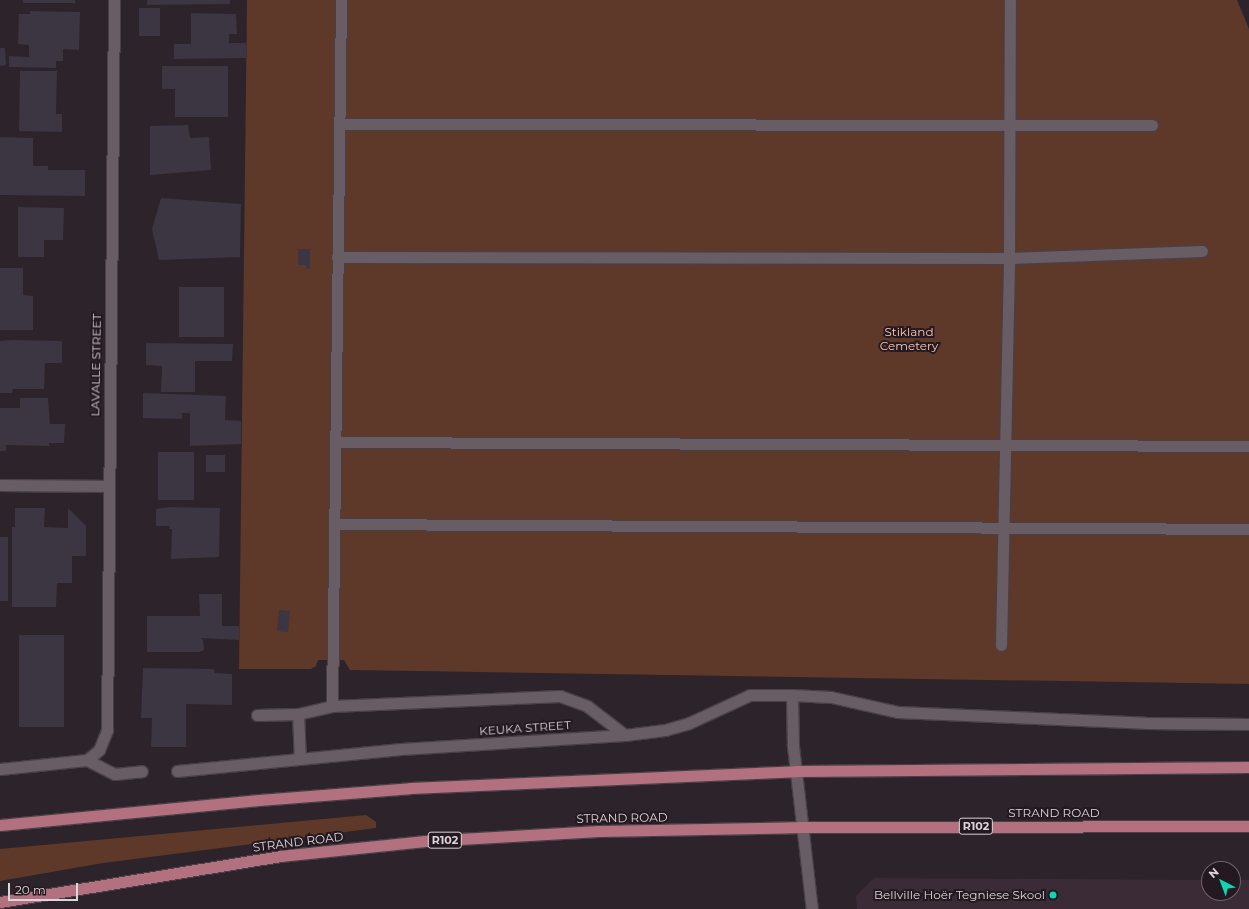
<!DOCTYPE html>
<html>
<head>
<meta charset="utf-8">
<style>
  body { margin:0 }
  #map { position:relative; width:1249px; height:909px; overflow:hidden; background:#2d232a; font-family:Montserrat,sans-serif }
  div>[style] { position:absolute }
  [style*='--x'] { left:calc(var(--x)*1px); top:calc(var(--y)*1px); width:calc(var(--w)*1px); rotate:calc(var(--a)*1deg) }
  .built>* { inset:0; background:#3b2b36 }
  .green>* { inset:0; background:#5e3829 }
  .building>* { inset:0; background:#3b3641; transform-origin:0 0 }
  .roads { filter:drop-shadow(1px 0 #494047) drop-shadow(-1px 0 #494047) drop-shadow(0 1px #494047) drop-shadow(0 -1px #494047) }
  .service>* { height:11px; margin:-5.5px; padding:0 5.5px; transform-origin:5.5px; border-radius:5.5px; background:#695d65 }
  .minor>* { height:11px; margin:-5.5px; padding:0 5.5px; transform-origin:5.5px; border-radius:5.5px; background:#695d65 }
  .primary>* { height:11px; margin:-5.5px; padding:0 5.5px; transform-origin:5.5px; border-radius:5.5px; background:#b3717f }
  .dots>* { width:11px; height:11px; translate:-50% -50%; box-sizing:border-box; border:2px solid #241920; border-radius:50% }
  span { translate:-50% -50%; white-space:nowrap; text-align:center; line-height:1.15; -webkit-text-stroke:4px #241920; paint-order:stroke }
  .shield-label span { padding:1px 3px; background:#241920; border:1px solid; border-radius:3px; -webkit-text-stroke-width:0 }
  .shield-label { font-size:11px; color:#dcd5da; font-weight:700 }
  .park-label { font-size:12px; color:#fec9b4 }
  .street-label { font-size:12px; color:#dcd5da }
  .poi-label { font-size:12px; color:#dcd5da }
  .right { translate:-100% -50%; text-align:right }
  .north { position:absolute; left:1201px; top:861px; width:40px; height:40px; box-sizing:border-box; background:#241920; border:1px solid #6e646a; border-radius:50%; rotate:318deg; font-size:11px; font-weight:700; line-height:16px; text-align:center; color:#dcd5da }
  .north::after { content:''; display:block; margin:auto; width:14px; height:18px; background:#10d5b4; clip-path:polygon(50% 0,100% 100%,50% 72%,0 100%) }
  .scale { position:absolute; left:8px; top:883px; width:70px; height:18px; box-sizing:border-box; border:2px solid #dcd5da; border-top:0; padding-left:5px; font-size:12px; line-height:14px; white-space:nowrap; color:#dcd5da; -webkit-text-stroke:3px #241920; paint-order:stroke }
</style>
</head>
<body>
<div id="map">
  <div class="built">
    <div style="clip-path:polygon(874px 878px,1209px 880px,1209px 893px,1233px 893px,1233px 880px,1249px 880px,1249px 909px,857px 909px,856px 896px)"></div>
  </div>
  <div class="green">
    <div style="clip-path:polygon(247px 0,1237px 0,1249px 29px,1249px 684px,350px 670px,344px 660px,318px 660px,316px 666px,311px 669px,239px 669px)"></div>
    <div style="clip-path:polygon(366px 815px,376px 822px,376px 828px,103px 863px,0 881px,0 849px)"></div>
  </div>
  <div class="building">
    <div style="left:23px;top:0;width:52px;height:3px"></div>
    <div style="clip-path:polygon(147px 0,230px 0,230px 4px,147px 5px)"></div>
    <div style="left:139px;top:8px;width:21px;height:28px"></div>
    <div style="clip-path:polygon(30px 11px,80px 12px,79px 50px,63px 49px,63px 61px,56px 61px,56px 68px,9px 67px,9px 56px,29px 57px,29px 45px,18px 44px,19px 14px,30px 14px)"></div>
    <div style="clip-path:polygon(191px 13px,236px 14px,237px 34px,229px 34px,229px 43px,246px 43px,246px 58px,174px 59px,174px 44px,191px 44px)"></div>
    <div style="clip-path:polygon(0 48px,5px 48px,6px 65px,0 66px)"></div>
    <div style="clip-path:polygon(162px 66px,228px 66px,228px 117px,175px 117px,175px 89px,162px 89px)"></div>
    <div style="clip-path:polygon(20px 71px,57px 71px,56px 114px,62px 114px,62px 132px,19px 131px)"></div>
    <div style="clip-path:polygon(188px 125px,190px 138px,209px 137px,211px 170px,150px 175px,150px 126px)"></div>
    <div style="clip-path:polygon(0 137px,33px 138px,33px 166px,48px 166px,48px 170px,85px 170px,85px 196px,0 195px)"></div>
    <div style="clip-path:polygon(161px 198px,241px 204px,240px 257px,159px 260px,152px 229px)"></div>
    <div style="clip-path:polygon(18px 207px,64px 208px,63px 240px,44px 240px,44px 257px,18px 257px)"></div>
    <div style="clip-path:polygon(298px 249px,310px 249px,310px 269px,306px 269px,306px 265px,298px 265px)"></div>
    <div style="clip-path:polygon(0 268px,23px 268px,23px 295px,33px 296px,33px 330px,0 330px)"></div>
    <div style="left:179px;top:287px;width:45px;height:50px"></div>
    <div style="clip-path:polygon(12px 340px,62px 341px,62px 363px,45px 363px,44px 389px,13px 389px,12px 393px,0 393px,0 341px)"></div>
    <div style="clip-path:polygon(146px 343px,233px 344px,232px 361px,195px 361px,195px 392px,161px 392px,162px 366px,146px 365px)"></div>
    <div style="clip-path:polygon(143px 393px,226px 396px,225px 420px,241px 421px,241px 444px,190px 446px,190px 413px,182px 413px,182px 419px,143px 418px)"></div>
    <div style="clip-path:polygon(20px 398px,48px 398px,50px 424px,65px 424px,64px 443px,49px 443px,49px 446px,6px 445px,6px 451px,0 451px,0 408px,20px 408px)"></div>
    <div style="left:158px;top:452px;width:36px;height:48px"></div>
    <div style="left:206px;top:455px;width:19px;height:17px"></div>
    <div style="clip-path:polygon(170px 507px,220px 508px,219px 557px,171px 559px,172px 529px,169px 529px,170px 526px,156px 526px,156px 509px)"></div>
    <div style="clip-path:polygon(15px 508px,45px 508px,44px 527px,68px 528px,68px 508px,86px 526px,86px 556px,72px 556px,72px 583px,57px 583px,56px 607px,12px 607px,12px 527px,15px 527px)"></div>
    <div style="left:0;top:537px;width:8px;height:64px"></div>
    <div style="clip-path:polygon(199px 594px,222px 594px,222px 626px,239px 626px,239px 640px,201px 638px,203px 640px,204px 650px,199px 652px,147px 652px,147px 616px,200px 616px)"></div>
    <div style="left:279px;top:610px;width:11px;height:21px;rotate:5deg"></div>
    <div style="left:19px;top:635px;width:45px;height:92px"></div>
    <div style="clip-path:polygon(143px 668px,214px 669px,215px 673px,232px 674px,232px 705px,186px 704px,186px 747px,151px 747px,152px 718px,141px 718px)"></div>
  </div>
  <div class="roads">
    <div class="service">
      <div style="--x:339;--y:124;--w:813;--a:0.07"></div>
      <div style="--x:337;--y:257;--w:672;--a:0.09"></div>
      <div style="--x:1009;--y:258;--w:193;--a:-2.1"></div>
      <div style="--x:335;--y:442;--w:914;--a:0.25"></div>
      <div style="--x:334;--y:524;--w:915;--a:0.31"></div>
      <div style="--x:1001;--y:645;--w:387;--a:-88.8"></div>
      <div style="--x:1009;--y:258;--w:258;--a:-89.8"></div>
      <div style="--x:792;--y:695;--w:39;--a:3"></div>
      <div style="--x:831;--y:697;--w:69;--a:12.6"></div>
      <div style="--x:898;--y:712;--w:247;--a:2.5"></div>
      <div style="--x:1145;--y:723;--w:104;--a:0.6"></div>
      <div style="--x:332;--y:706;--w:706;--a:-89.27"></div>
      <div style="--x:298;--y:714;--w:45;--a:87.5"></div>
      <div style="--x:257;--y:715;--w:41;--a:-1.4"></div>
      <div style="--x:298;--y:714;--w:35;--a:-13"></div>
      <div style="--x:332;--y:706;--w:228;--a:-2.5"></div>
      <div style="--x:560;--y:696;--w:29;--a:20"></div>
      <div style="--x:587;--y:706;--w:48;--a:37.3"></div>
      <div style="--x:87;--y:760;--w:31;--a:27"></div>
      <div style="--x:115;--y:774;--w:27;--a:-6"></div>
    </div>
    <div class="minor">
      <div style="--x:0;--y:485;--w:108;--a:0.5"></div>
      <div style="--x:0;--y:769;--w:87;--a:-5.9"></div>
      <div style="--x:87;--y:760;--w:16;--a:-40"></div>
      <div style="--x:99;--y:750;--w:22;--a:-68"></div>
      <div style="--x:107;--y:730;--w:730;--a:-89.45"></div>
      <div style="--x:177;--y:771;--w:225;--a:-5.6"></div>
      <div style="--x:401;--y:749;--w:224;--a:-3.6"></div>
      <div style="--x:625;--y:735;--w:40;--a:-7.1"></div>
      <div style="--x:665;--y:730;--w:25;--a:-16"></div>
      <div style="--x:689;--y:723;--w:67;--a:-24.7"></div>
      <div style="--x:750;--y:695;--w:42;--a:0"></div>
      <div style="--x:792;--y:695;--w:51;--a:88.9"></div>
      <div style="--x:793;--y:746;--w:164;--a:83.4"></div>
    </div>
    <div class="primary">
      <div style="--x:0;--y:825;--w:260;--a:-5.5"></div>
      <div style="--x:259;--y:800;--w:151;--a:-4.5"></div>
      <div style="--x:410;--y:788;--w:386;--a:-2.5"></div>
      <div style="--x:796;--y:771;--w:453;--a:-0.5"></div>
      <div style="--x:0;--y:902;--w:284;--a:-9.3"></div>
      <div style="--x:280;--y:856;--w:146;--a:-5.9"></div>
      <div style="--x:425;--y:841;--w:174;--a:-3.3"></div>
      <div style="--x:599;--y:831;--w:204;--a:-1.1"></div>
      <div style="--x:803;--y:827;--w:446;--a:-0.1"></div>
    </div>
  </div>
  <div class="dots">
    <div style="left:1053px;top:895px;background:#10d5b4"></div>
  </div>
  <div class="shield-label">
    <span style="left:976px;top:826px">R102</span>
    <span style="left:445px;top:840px">R102</span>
  </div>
  <div class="park-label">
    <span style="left:909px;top:339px">Stikland<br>Cemetery</span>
  </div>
  <div class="street-label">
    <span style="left:96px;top:365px;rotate:-89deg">LAVALLE STREET</span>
    <span style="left:525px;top:728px;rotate:-4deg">KEUKA STREET</span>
    <span style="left:1054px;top:813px">STRAND ROAD</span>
    <span style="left:622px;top:818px;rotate:-1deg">STRAND ROAD</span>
    <span style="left:298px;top:842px;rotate:-7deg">STRAND ROAD</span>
  </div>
  <div class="poi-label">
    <span class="right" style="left:1045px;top:895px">Bellville Hoër Tegniese Skool</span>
  </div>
  <div class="north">N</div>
  <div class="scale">20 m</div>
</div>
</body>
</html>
